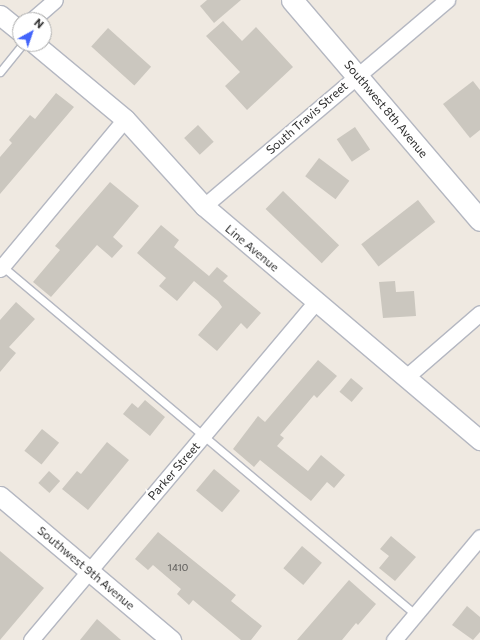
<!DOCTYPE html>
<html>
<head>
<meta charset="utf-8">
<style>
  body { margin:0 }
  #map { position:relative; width:480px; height:640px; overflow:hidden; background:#efe9e1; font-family:Commissioner,sans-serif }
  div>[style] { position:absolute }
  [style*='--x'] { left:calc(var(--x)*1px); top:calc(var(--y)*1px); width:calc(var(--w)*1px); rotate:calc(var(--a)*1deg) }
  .building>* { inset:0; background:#cbc7bf; transform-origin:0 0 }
  .roads { filter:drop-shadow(1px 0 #b4b7c1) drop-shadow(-1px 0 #b4b7c1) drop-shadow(0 1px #b4b7c1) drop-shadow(0 -1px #b4b7c1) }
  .service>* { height:7px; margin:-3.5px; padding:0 3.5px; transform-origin:3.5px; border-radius:3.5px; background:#fff }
  .minor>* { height:15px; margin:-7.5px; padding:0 7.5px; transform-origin:7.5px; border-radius:7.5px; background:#fff }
  .tertiary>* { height:19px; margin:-9.5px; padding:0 9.5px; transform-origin:9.5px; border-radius:9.5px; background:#fff }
  .secondary>* { height:21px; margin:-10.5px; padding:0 10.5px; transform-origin:10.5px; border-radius:10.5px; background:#fff }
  span { translate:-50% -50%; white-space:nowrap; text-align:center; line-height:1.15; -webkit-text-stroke:4px #fff; paint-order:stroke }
  .number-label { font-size:10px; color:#555452 }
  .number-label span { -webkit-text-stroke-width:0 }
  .street-label { font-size:12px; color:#2e2e2e }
  .north { position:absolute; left:12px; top:12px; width:40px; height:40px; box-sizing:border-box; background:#fff; border:1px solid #ababab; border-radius:50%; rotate:40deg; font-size:11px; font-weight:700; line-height:16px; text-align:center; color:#2e2e2e }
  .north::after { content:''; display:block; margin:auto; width:14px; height:18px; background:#4264fb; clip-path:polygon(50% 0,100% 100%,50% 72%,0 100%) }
</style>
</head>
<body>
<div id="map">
  <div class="building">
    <div style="clip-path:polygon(207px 0,241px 0,214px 23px,200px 6px)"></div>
    <div style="clip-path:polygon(223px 21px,242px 41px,256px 27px,293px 67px,247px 110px,225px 86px,240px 72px,206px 36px)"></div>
    <div style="left:108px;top:28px;width:58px;height:25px;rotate:42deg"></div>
    <div style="clip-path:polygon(473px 81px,480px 90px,480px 130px,470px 138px,443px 104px)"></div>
    <div style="clip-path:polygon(56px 93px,74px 107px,0 194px,0 157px,12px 143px,9px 140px,30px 115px,35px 119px)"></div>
    <div style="left:198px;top:125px;width:23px;height:19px;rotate:47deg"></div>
    <div style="left:355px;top:127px;width:27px;height:22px;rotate:56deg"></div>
    <div style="left:319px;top:158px;width:38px;height:23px;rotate:37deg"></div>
    <div style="clip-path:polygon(110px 182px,139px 206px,113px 237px,123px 246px,112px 258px,97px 245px,51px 297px,33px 282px,60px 250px,55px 246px)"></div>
    <div style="left:283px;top:191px;width:78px;height:25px;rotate:44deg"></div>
    <div style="left:418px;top:200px;width:28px;height:72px;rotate:52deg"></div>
    <div style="clip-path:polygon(161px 225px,179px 240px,174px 247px,209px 276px,217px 267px,228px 276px,223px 281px,261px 313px,247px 329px,241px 323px,217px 351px,198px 335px,222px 307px,218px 301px,194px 281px,177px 301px,159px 286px,166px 278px,137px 253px)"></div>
    <div style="clip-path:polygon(395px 281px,396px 292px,414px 291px,416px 316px,383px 318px,379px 282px)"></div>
    <div style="clip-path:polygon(16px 302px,35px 319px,9px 347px,16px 353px,0 372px,0 320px)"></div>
    <div style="clip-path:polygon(318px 360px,337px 376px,317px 398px,314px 395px,280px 435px,284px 438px,277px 446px,308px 471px,321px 455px,345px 475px,334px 488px,327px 482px,311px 501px,260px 460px,254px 467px,233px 449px,258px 416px,265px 422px)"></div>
    <div style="left:351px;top:378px;width:16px;height:18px;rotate:40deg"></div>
    <div style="clip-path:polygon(145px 400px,165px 417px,150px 436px,123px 414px,132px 403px,138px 408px)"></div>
    <div style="left:42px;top:429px;width:22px;height:28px;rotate:39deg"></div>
    <div style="clip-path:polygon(107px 442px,129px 460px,88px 510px,62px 489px,77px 471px,81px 474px)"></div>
    <div style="left:214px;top:469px;width:34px;height:28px;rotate:40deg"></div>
    <div style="left:49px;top:471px;width:15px;height:16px;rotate:42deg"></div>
    <div style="clip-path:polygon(158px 532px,236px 595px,231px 601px,262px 626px,251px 640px,241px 640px,193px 600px,189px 605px,177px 594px,181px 589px,153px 565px,148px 570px,135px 559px)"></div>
    <div style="clip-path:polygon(391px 536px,416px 557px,395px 581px,379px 568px,389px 556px,380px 549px)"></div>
    <div style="left:302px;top:546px;width:26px;height:29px;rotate:40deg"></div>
    <div style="clip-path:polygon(0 551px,44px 588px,0 640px)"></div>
    <div style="clip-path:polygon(349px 580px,376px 604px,358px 625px,356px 623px,342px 640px,297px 640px)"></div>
    <div style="clip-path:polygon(467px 606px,480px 617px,480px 632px,473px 640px,452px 625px)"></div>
    <div style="clip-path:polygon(97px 619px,121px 640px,80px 640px)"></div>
  </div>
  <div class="roads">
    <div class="service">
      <div style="--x:0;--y:72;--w:36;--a:-51"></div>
      <div style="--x:2;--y:266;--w:540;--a:40.12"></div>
    </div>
    <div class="minor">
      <div style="--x:32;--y:20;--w:30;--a:-41"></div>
      <div style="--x:204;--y:206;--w:319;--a:-40.3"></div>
      <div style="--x:0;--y:269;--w:195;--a:-50.2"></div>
      <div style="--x:405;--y:378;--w:99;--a:-40.9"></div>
      <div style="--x:31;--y:640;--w:443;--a:-49.9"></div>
      <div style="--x:394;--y:640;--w:134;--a:-50.1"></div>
    </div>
    <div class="tertiary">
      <div style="--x:0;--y:15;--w:26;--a:39"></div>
      <div style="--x:35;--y:44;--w:117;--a:39.8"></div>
      <div style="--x:125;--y:119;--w:118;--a:47.8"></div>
      <div style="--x:204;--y:206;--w:362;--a:40.3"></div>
      <div style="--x:0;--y:496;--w:224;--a:40.1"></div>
    </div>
    <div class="secondary">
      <div style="--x:292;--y:0;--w:289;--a:49.5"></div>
    </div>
  </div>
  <div class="number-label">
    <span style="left:178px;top:568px">1410</span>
  </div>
  <div class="street-label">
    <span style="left:386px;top:109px;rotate:50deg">Southwest 8th Avenue</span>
    <span style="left:307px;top:118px;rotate:-41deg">South Travis Street</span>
    <span style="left:252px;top:248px;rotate:40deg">Line Avenue</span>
    <span style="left:174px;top:471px;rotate:-49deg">Parker Street</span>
    <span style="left:86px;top:568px;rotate:40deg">Southwest 9th Avenue</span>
  </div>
  <div class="north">N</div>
</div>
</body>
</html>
